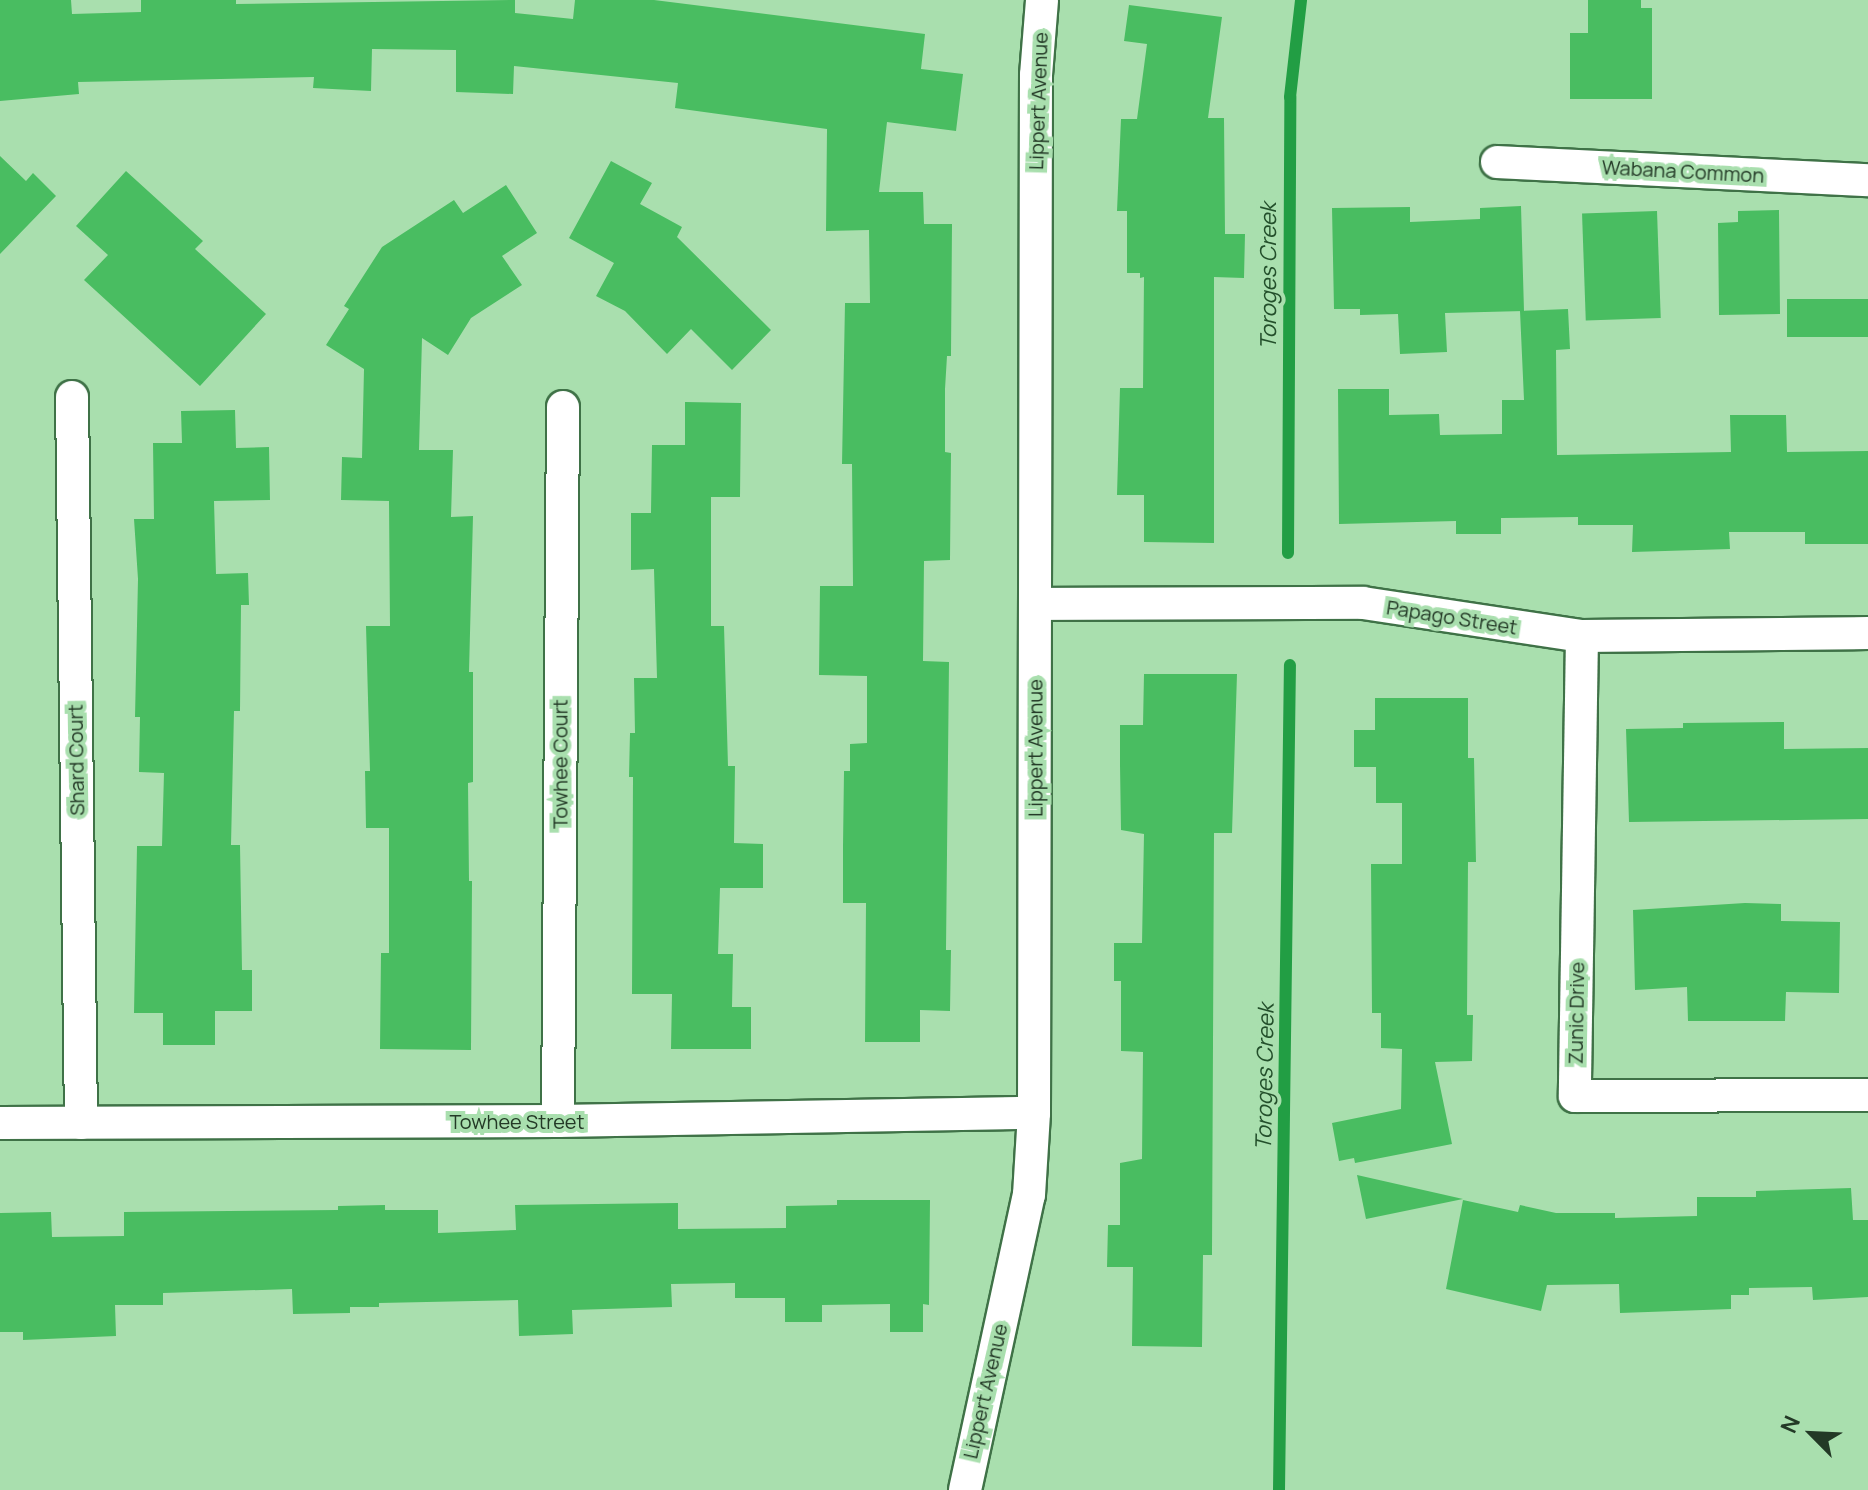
<!DOCTYPE html>
<html>
<head>
<meta charset="utf-8">
<style>
  body { margin:0 }
  #map { position:relative; width:1868px; height:1490px; overflow:hidden; background:#a9dfae; font-family:Manrope,sans-serif }
  div>[style] { position:absolute }
  [style*='--x'] { left:calc(var(--x)*1px); top:calc(var(--y)*1px); width:calc(var(--w)*1px); rotate:calc(var(--a)*1deg) }
  .stream>* { height:12px; margin:-6px; padding:0 6px; transform-origin:6px; border-radius:6px; background:#229e44 }
  .building>* { inset:0; background:#49bd61; transform-origin:0 0 }
  .roads { filter:drop-shadow(2px 0 #3f7247) drop-shadow(-2px 0 #3f7247) drop-shadow(0 2px #3f7247) drop-shadow(0 -2px #3f7247) }
  .minor>* { height:32px; margin:-16px; padding:0 16px; transform-origin:16px; border-radius:16px; background:#fff }
  span { translate:-50% -50%; white-space:nowrap; text-align:center; line-height:1.15; -webkit-text-stroke:8px #a9dfae; paint-order:stroke }
  .street-label { font-size:20px; color:#233926 }
  .water-label { font-size:22px; color:#234f2b; font-style:italic }
  .north { position:absolute; left:1772px; top:1394px; width:80px; height:80px; -webkit-text-stroke:6px #a9dfae; paint-order:stroke; rotate:294deg; font-size:22px; font-weight:700; line-height:32px; text-align:center; color:#233926 }
  .north::after { content:''; display:block; margin:auto; width:28px; height:36px; background:#233926; clip-path:polygon(50% 0,100% 100%,50% 72%,0 100%) }
</style>
</head>
<body>
<div id="map">
  <div class="stream">
    <div style="--x:1288;--y:553;--w:456;--a:-89.7"></div>
    <div style="--x:1290;--y:97;--w:98;--a:-83.5"></div>
    <div style="--x:1279;--y:1490;--w:825;--a:-89.24"></div>
  </div>
  <div class="building">
    <div style="clip-path:polygon(0 0,71px 0,72px 14px,141px 12px,141px 0,236px 0,236px 4px,515px 0,515px 13px,573px 19px,575px 0,654px 0,925px 34px,921px 69px,963px 74px,956px 131px,887px 122px,879px 192px,923px 192px,924px 224px,952px 224px,951px 356px,947px 356px,945px 389px,945px 452px,951px 453px,950px 560px,924px 561px,923px 661px,949px 662px,946px 950px,951px 950px,950px 1011px,920px 1010px,920px 1042px,865px 1042px,866px 903px,843px 903px,843px 846px,844px 771px,850px 771px,850px 744px,867px 743px,867px 676px,819px 675px,820px 586px,853px 586px,852px 464px,842px 464px,845px 303px,870px 303px,869px 230px,826px 231px,827px 129px,675px 108px,678px 83px,514px 66px,513px 94px,456px 92px,456px 50px,372px 49px,371px 91px,313px 88px,314px 77px,78px 82px,79px 94px,0 101px)"></div>
    <div style="clip-path:polygon(1588px 0,1641px 0,1641px 8px,1652px 8px,1652px 99px,1570px 99px,1570px 33px,1588px 33px)"></div>
    <div style="clip-path:polygon(1129px 5px,1222px 17px,1208px 118px,1224px 118px,1225px 234px,1245px 234px,1244px 278px,1214px 277px,1214px 543px,1144px 542px,1144px 495px,1117px 495px,1120px 388px,1143px 388px,1144px 277px,1140px 278px,1140px 273px,1127px 273px,1127px 211px,1117px 211px,1121px 119px,1137px 119px,1147px 44px,1124px 41px)"></div>
    <div style="clip-path:polygon(0 156px,26px 181px,33px 173px,56px 196px,0 254px)"></div>
    <div style="clip-path:polygon(611px 161px,652px 183px,640px 204px,682px 227px,677px 237px,771px 330px,732px 370px,691px 329px,667px 354px,625px 311px,596px 296px,614px 263px,569px 238px)"></div>
    <div style="clip-path:polygon(126px 171px,203px 241px,195px 249px,266px 314px,200px 386px,84px 280px,108px 255px,76px 226px)"></div>
    <div style="clip-path:polygon(506px 185px,537px 233px,502px 256px,522px 285px,471px 318px,448px 355px,422px 338px,419px 450px,453px 450px,451px 517px,473px 516px,469px 672px,473px 672px,473px 782px,468px 783px,469px 881px,472px 881px,471px 1050px,380px 1049px,381px 953px,389px 953px,389px 828px,366px 828px,365px 771px,370px 771px,366px 626px,390px 626px,389px 501px,341px 500px,342px 457px,362px 458px,364px 369px,326px 345px,349px 309px,344px 306px,382px 247px,454px 200px,463px 213px)"></div>
    <div style="clip-path:polygon(1521px 206px,1524px 311px,1445px 313px,1447px 352px,1400px 354px,1398px 314px,1360px 315px,1360px 309px,1334px 309px,1332px 208px,1410px 207px,1410px 222px,1480px 219px,1480px 208px)"></div>
    <div style="clip-path:polygon(1779px 210px,1780px 314px,1719px 315px,1718px 223px,1738px 222px,1738px 211px)"></div>
    <div style="left:1657px;top:211px;width:107px;height:75px;rotate:88deg"></div>
    <div style="left:1868px;top:299px;width:38px;height:81px;rotate:90deg"></div>
    <div style="clip-path:polygon(1568px 309px,1570px 349px,1556px 350px,1557px 455px,1731px 452px,1730px 415px,1786px 415px,1787px 452px,1868px 451px,1868px 544px,1805px 544px,1805px 532px,1729px 532px,1730px 549px,1632px 552px,1633px 525px,1578px 525px,1578px 517px,1501px 518px,1501px 534px,1456px 534px,1456px 521px,1339px 524px,1338px 389px,1389px 389px,1389px 415px,1439px 414px,1440px 435px,1502px 434px,1502px 400px,1524px 400px,1520px 311px)"></div>
    <div style="clip-path:polygon(685px 402px,741px 403px,740px 497px,711px 497px,711px 626px,724px 626px,728px 766px,735px 766px,734px 843px,763px 844px,763px 888px,720px 888px,718px 954px,733px 954px,732px 1007px,751px 1007px,751px 1049px,671px 1049px,672px 994px,632px 994px,633px 777px,629px 777px,630px 733px,635px 733px,634px 678px,657px 678px,654px 569px,631px 570px,631px 513px,651px 513px,652px 445px,685px 445px)"></div>
    <div style="clip-path:polygon(235px 410px,236px 448px,269px 447px,270px 500px,214px 501px,216px 574px,248px 573px,249px 605px,241px 605px,240px 711px,234px 711px,231px 845px,240px 845px,242px 970px,252px 970px,252px 1011px,215px 1011px,215px 1045px,163px 1045px,163px 1013px,134px 1013px,137px 846px,162px 846px,164px 773px,139px 772px,140px 717px,135px 717px,138px 579px,134px 519px,154px 519px,153px 443px,182px 443px,181px 411px)"></div>
    <div style="clip-path:polygon(1144px 674px,1237px 674px,1232px 833px,1214px 833px,1212px 1255px,1203px 1255px,1202px 1347px,1132px 1346px,1133px 1267px,1107px 1267px,1108px 1225px,1120px 1225px,1120px 1163px,1142px 1159px,1143px 1052px,1121px 1051px,1121px 981px,1114px 981px,1114px 943px,1142px 943px,1144px 834px,1121px 830px,1120px 765px,1120px 725px,1143px 725px)"></div>
    <div style="clip-path:polygon(1375px 698px,1468px 698px,1468px 758px,1474px 758px,1476px 862px,1468px 862px,1467px 1015px,1473px 1015px,1472px 1061px,1435px 1062px,1452px 1144px,1355px 1163px,1354px 1158px,1339px 1161px,1332px 1123px,1401px 1109px,1402px 1049px,1381px 1048px,1381px 1013px,1372px 1013px,1371px 864px,1402px 864px,1402px 803px,1376px 803px,1376px 767px,1354px 767px,1354px 730px,1375px 730px)"></div>
    <div style="clip-path:polygon(1784px 722px,1784px 749px,1868px 748px,1868px 819px,1629px 822px,1626px 729px,1683px 728px,1683px 723px)"></div>
    <div style="clip-path:polygon(1745px 903px,1781px 904px,1781px 921px,1840px 922px,1839px 993px,1786px 992px,1785px 1021px,1688px 1021px,1687px 987px,1635px 990px,1633px 910px)"></div>
    <div style="clip-path:polygon(1357px 1175px,1463px 1199px,1366px 1219px)"></div>
    <div style="clip-path:polygon(1851px 1188px,1853px 1220px,1868px 1220px,1868px 1297px,1813px 1300px,1812px 1287px,1749px 1288px,1749px 1295px,1731px 1295px,1731px 1309px,1620px 1313px,1619px 1284px,1547px 1285px,1541px 1311px,1446px 1289px,1463px 1200px,1518px 1212px,1520px 1205px,1556px 1213px,1615px 1213px,1615px 1218px,1697px 1216px,1697px 1197px,1756px 1197px,1756px 1191px)"></div>
    <div style="clip-path:polygon(837px 1200px,930px 1200px,929px 1305px,923px 1304px,923px 1332px,890px 1332px,890px 1304px,822px 1305px,822px 1322px,785px 1322px,785px 1298px,735px 1298px,735px 1283px,671px 1284px,672px 1307px,572px 1310px,573px 1334px,519px 1336px,518px 1300px,379px 1303px,379px 1307px,350px 1307px,350px 1313px,293px 1314px,292px 1289px,163px 1293px,163px 1305px,115px 1305px,116px 1336px,23px 1340px,23px 1332px,0 1332px,0 1213px,51px 1212px,52px 1237px,124px 1236px,124px 1212px,338px 1210px,338px 1206px,385px 1205px,385px 1210px,438px 1210px,438px 1233px,516px 1230px,515px 1205px,678px 1203px,678px 1229px,786px 1228px,786px 1206px,837px 1205px)"></div>
  </div>
  <div class="roads">
    <div class="minor">
      <div style="--x:1497;--y:162;--w:371;--a:2.8"></div>
      <div style="--x:72;--y:397;--w:726;--a:89.29"></div>
      <div style="--x:1036;--y:604;--w:327;--a:-0.2"></div>
      <div style="--x:1363;--y:603;--w:221;--a:8.6"></div>
      <div style="--x:1582;--y:636;--w:286;--a:-0.6"></div>
      <div style="--x:1582;--y:636;--w:460;--a:90.9"></div>
      <div style="--x:1575;--y:1096;--w:293;--a:-0.2"></div>
      <div style="--x:558;--y:1121;--w:714;--a:-89.6"></div>
      <div style="--x:0;--y:1123;--w:558;--a:-0.21"></div>
      <div style="--x:558;--y:1121;--w:476;--a:-1"></div>
      <div style="--x:965;--y:1490;--w:302;--a:-77.8"></div>
      <div style="--x:1029;--y:1195;--w:82;--a:-86.5"></div>
      <div style="--x:1034;--y:1113;--w:1038;--a:-89.89"></div>
      <div style="--x:1036;--y:75;--w:75;--a:-85.4"></div>
    </div>
  </div>
  <div class="street-label">
    <span style="left:1038px;top:101px;rotate:-88deg">Lippert Avenue</span>
    <span style="left:1683px;top:171px;rotate:3deg">Wabana Common</span>
    <span style="left:1452px;top:617px;rotate:9deg">Papago Street</span>
    <span style="left:1035px;top:748px;rotate:-90deg">Lippert Avenue</span>
    <span style="left:76px;top:760px;rotate:-91deg">Shard Court</span>
    <span style="left:560px;top:764px;rotate:-90deg">Towhee Court</span>
    <span style="left:1576px;top:1013px;rotate:-89deg">Zunic Drive</span>
    <span style="left:517px;top:1121px">Towhee Street</span>
    <span style="left:985px;top:1391px;rotate:-77deg">Lippert Avenue</span>
  </div>
  <div class="water-label">
    <span style="left:1269px;top:276px;rotate:-90deg">Toroges Creek</span>
    <span style="left:1265px;top:1077px;rotate:-89deg">Toroges Creek</span>
  </div>
  <div class="north">N</div>
</div>
</body>
</html>
